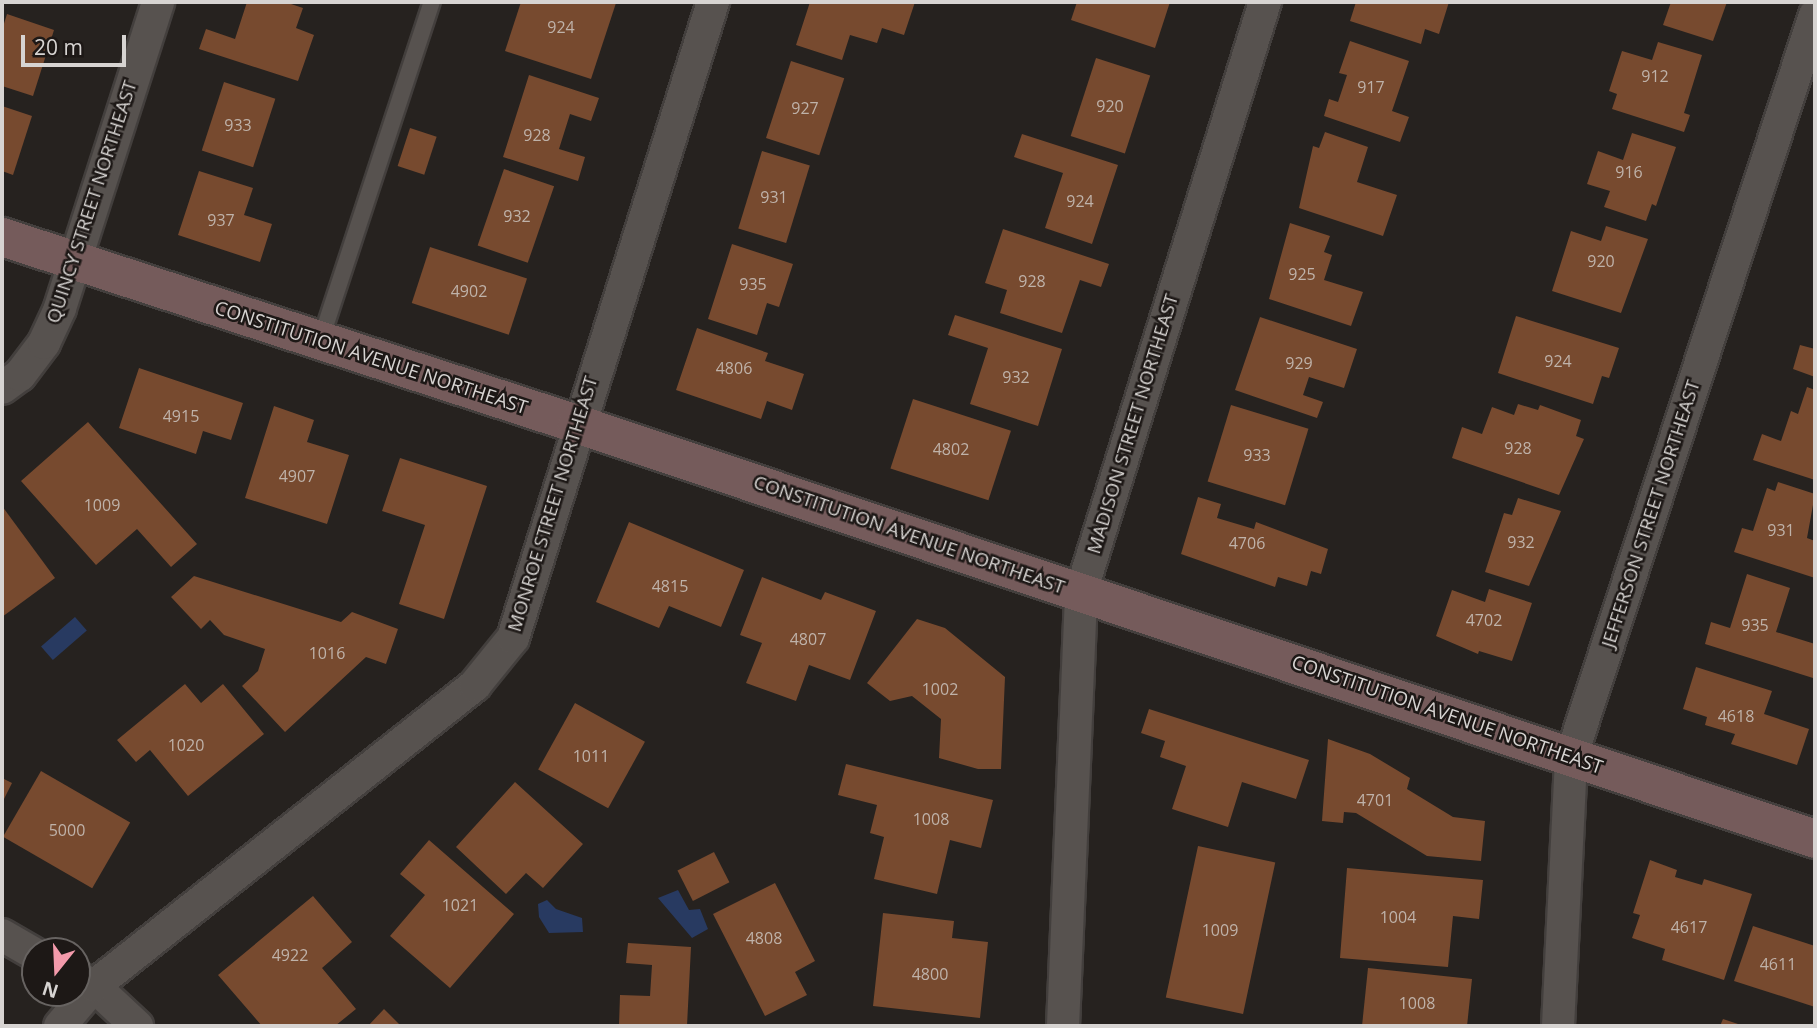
<!DOCTYPE html>
<html>
<head>
<meta charset="utf-8">
<style>
  body { margin:0 }
  #map { position:relative; width:1817px; height:1028px; overflow:hidden; background:#26221f; font-family:"Open Sans",sans-serif }
  div>[style] { position:absolute }
  [style*='--x'] { left:calc(var(--x)*1px); top:calc(var(--y)*1px); width:calc(var(--w)*1px); rotate:calc(var(--a)*1deg) }
  .water>* { inset:0; background:#283a61; transform-origin:0 0 }
  .building>* { inset:0; background:#774a2f; transform-origin:0 0 }
  .roads { filter:drop-shadow(2px 0 #433f3d) drop-shadow(-2px 0 #433f3d) drop-shadow(0 2px #433f3d) drop-shadow(0 -2px #433f3d) }
  .lane>* { height:16px; margin:-8px; padding:0 8px; transform-origin:8px; border-radius:8px; background:#57524f }
  .street>* { height:32px; margin:-16px; padding:0 16px; transform-origin:16px; border-radius:16px; background:#57524f }
  .secondary>* { height:38px; margin:-19px; padding:0 19px; transform-origin:19px; border-radius:19px; background:#755b5b }
  span { translate:-50% -50%; white-space:nowrap; text-align:center; line-height:1.15; -webkit-text-stroke:5px #1d1816; paint-order:stroke }
  .number-label { font-size:16px; color:#bfb2a9 }
  .number-label span { -webkit-text-stroke-width:0 }
  .street-label { font-size:19px; color:#d7d4d2 }
  .frame { position:absolute; inset:0; border:4px solid #d7d4d2; pointer-events:none }
  .north { position:absolute; left:21px; top:937px; width:70px; height:70px; box-sizing:border-box; background:#1d1816; border:2px solid #676361; border-radius:50%; rotate:198deg; font-size:19px; font-weight:700; line-height:28px; text-align:center; color:#d7d4d2 }
  .north::after { content:''; display:block; margin:auto; width:24px; height:32px; background:#f39aab; clip-path:polygon(50% 0,100% 100%,50% 72%,0 100%) }
  .scale { position:absolute; left:21px; top:35px; width:105px; height:32px; box-sizing:border-box; border:4px solid #d7d4d2; border-top:0; padding-left:9px; font-size:21px; line-height:24px; white-space:nowrap; color:#d7d4d2; -webkit-text-stroke:5px #1d1816; paint-order:stroke }
</style>
</head>
<body>
<div id="map">
  <div class="water">
    <div style="left:75px;top:617px;width:18px;height:45px;rotate:49deg"></div>
    <div style="clip-path:polygon(678px 890px,689px 910px,700px 909px,708px 929px,692px 938px,658px 898px)"></div>
    <div style="clip-path:polygon(547px 900px,556px 909px,582px 918px,583px 932px,549px 933px,539px 917px,538px 904px)"></div>
  </div>
  <div class="building">
    <div style="clip-path:polygon(247px 2px,285px 2px,303px 8px,296px 28px,314px 35px,298px 81px,199px 49px,206px 29px,235px 39px)"></div>
    <div style="clip-path:polygon(521px 2px,616px 3px,591px 79px,505px 51px)"></div>
    <div style="clip-path:polygon(810px 2px,915px 2px,904px 35px,882px 28px,877px 43px,850px 35px,842px 60px,796px 45px)"></div>
    <div style="clip-path:polygon(1077px 2px,1170px 2px,1155px 48px,1071px 20px)"></div>
    <div style="clip-path:polygon(1356px 2px,1449px 2px,1439px 34px,1425px 29px,1421px 44px,1350px 21px)"></div>
    <div style="clip-path:polygon(1671px 2px,1727px 2px,1713px 41px,1663px 25px)"></div>
    <div style="clip-path:polygon(7px 14px,54px 30px,33px 96px,2px 86px,2px 30px)"></div>
    <div style="clip-path:polygon(1350px 41px,1409px 61px,1392px 111px,1409px 117px,1400px 142px,1324px 116px,1329px 99px,1338px 102px,1347px 75px,1339px 73px)"></div>
    <div style="clip-path:polygon(1658px 42px,1702px 55px,1684px 113px,1690px 115px,1684px 132px,1612px 109px,1617px 94px,1609px 91px,1622px 51px,1652px 60px)"></div>
    <div style="left:1096px;top:58px;width:57px;height:82px;rotate:18deg"></div>
    <div style="left:791px;top:61px;width:56px;height:81px;rotate:18deg"></div>
    <div style="clip-path:polygon(529px 75px,599px 98px,591px 121px,570px 114px,559px 149px,585px 157px,578px 181px,503px 157px)"></div>
    <div style="left:224px;top:82px;width:54px;height:72px;rotate:18deg"></div>
    <div style="clip-path:polygon(2px 106px,32px 116px,13px 175px,2px 171px)"></div>
    <div style="left:410px;top:128px;width:28px;height:40px;rotate:18deg"></div>
    <div style="clip-path:polygon(1325px 132px,1368px 147px,1357px 182px,1397px 195px,1383px 236px,1299px 208px,1313px 146px,1319px 148px)"></div>
    <div style="clip-path:polygon(1632px 133px,1676px 147px,1656px 206px,1652px 204px,1646px 221px,1604px 207px,1610px 191px,1587px 184px,1598px 151px,1623px 160px)"></div>
    <div style="clip-path:polygon(1022px 134px,1118px 165px,1092px 244px,1045px 228px,1063px 173px,1014px 157px)"></div>
    <div style="left:762px;top:151px;width:50px;height:81px;rotate:17deg"></div>
    <div style="left:504px;top:169px;width:53px;height:81px;rotate:19deg"></div>
    <div style="clip-path:polygon(199px 171px,253px 188px,244px 215px,272px 224px,260px 262px,178px 235px)"></div>
    <div style="clip-path:polygon(1290px 223px,1330px 236px,1324px 252px,1332px 255px,1324px 280px,1363px 292px,1351px 326px,1269px 299px)"></div>
    <div style="clip-path:polygon(1606px 226px,1648px 239px,1621px 313px,1552px 291px,1571px 231px,1601px 241px)"></div>
    <div style="clip-path:polygon(1003px 229px,1109px 264px,1101px 287px,1080px 280px,1062px 333px,1000px 313px,1007px 290px,985px 283px)"></div>
    <div style="clip-path:polygon(732px 244px,793px 264px,779px 307px,767px 303px,757px 335px,708px 319px)"></div>
    <div style="left:430px;top:247px;width:102px;height:59px;rotate:18deg"></div>
    <div style="clip-path:polygon(955px 315px,1062px 349px,1038px 426px,970px 404px,988px 348px,948px 335px)"></div>
    <div style="clip-path:polygon(1516px 316px,1619px 348px,1609px 378px,1602px 376px,1593px 404px,1498px 373px)"></div>
    <div style="clip-path:polygon(1260px 317px,1357px 349px,1344px 388px,1309px 377px,1303px 395px,1323px 402px,1317px 418px,1235px 390px)"></div>
    <div style="clip-path:polygon(697px 328px,768px 353px,765px 361px,804px 374px,792px 410px,767px 401px,761px 419px,676px 390px)"></div>
    <div style="clip-path:polygon(1800px 345px,1815px 349px,1815px 377px,1793px 369px)"></div>
    <div style="clip-path:polygon(139px 368px,243px 403px,231px 440px,203px 431px,196px 454px,119px 428px)"></div>
    <div style="clip-path:polygon(1807px 387px,1815px 390px,1815px 480px,1753px 460px,1762px 434px,1781px 441px,1791px 411px,1798px 414px)"></div>
    <div style="left:913px;top:399px;width:103px;height:73px;rotate:18deg"></div>
    <div style="clip-path:polygon(1518px 404px,1538px 410px,1540px 405px,1581px 420px,1576px 436px,1584px 439px,1559px 495px,1452px 458px,1462px 427px,1482px 434px,1492px 407px,1514px 415px)"></div>
    <div style="left:1231px;top:405px;width:81px;height:80px;rotate:17deg"></div>
    <div style="clip-path:polygon(274px 406px,314px 420px,307px 442px,349px 455px,327px 524px,245px 498px)"></div>
    <div style="clip-path:polygon(88px 422px,197px 544px,171px 567px,137px 529px,96px 565px,21px 481px)"></div>
    <div style="clip-path:polygon(400px 458px,487px 486px,444px 619px,399px 604px,425px 525px,382px 511px)"></div>
    <div style="clip-path:polygon(1778px 482px,1815px 494px,1807px 538px,1815px 541px,1815px 578px,1734px 552px,1742px 528px,1753px 531px,1767px 488px,1775px 491px)"></div>
    <div style="clip-path:polygon(1198px 497px,1221px 504px,1217px 518px,1254px 529px,1256px 522px,1328px 549px,1321px 574px,1311px 571px,1307px 586px,1278px 577px,1275px 587px,1181px 554px)"></div>
    <div style="clip-path:polygon(1518px 498px,1561px 511px,1529px 586px,1485px 572px,1504px 513px,1512px 515px)"></div>
    <div style="clip-path:polygon(2px 506px,55px 578px,2px 617px)"></div>
    <div style="clip-path:polygon(629px 522px,744px 570px,721px 627px,669px 606px,659px 628px,596px 602px)"></div>
    <div style="clip-path:polygon(1747px 574px,1790px 588px,1776px 632px,1815px 644px,1813px 678px,1705px 644px,1711px 622px,1730px 628px)"></div>
    <div style="clip-path:polygon(194px 576px,341px 622px,352px 612px,398px 629px,386px 664px,366px 657px,285px 732px,242px 686px,258px 671px,265px 649px,224px 635px,210px 620px,201px 629px,171px 597px)"></div>
    <div style="clip-path:polygon(762px 577px,821px 600px,825px 592px,876px 611px,850px 680px,809px 665px,796px 701px,746px 683px,762px 643px,740px 635px)"></div>
    <div style="clip-path:polygon(1489px 589px,1532px 603px,1512px 661px,1479px 651px,1478px 654px,1436px 636px,1452px 590px,1485px 602px)"></div>
    <div style="clip-path:polygon(917px 619px,945px 628px,1005px 677px,1001px 769px,978px 769px,939px 758px,941px 719px,912px 696px,890px 701px,867px 683px)"></div>
    <div style="clip-path:polygon(1696px 667px,1772px 691px,1764px 714px,1809px 729px,1797px 765px,1731px 744px,1735px 734px,1705px 725px,1707px 717px,1683px 709px)"></div>
    <div style="clip-path:polygon(185px 684px,201px 703px,223px 684px,264px 734px,188px 796px,150px 750px,136px 762px,117px 740px)"></div>
    <div style="left:575px;top:703px;width:80px;height:76px;rotate:29deg"></div>
    <div style="clip-path:polygon(1149px 709px,1309px 760px,1296px 799px,1242px 782px,1228px 827px,1172px 809px,1186px 766px,1160px 757px,1165px 741px,1141px 733px)"></div>
    <div style="clip-path:polygon(1328px 739px,1370px 754px,1410px 778px,1407px 789px,1453px 817px,1485px 821px,1481px 861px,1427px 856px,1356px 813px,1344px 812px,1343px 823px,1322px 821px)"></div>
    <div style="clip-path:polygon(846px 764px,993px 800px,981px 848px,950px 840px,937px 894px,874px 879px,884px 837px,870px 833px,877px 805px,838px 795px)"></div>
    <div style="left:41px;top:771px;width:103px;height:76px;rotate:30deg"></div>
    <div style="clip-path:polygon(2px 778px,12px 783px,2px 803px)"></div>
    <div style="clip-path:polygon(515px 782px,583px 844px,543px 888px,526px 873px,506px 894px,456px 847px)"></div>
    <div style="clip-path:polygon(429px 840px,514px 914px,450px 988px,390px 936px,425px 895px,400px 874px)"></div>
    <div style="left:1198px;top:846px;width:79px;height:155px;rotate:12deg"></div>
    <div style="left:714px;top:852px;width:34px;height:41px;rotate:63deg"></div>
    <div style="clip-path:polygon(1650px 860px,1677px 870px,1675px 877px,1702px 885px,1704px 879px,1752px 894px,1724px 980px,1662px 960px,1665px 949px,1632px 938px,1640px 915px,1633px 913px)"></div>
    <div style="clip-path:polygon(1347px 868px,1483px 880px,1479px 919px,1453px 916px,1448px 967px,1340px 958px)"></div>
    <div style="clip-path:polygon(775px 883px,815px 961px,795px 972px,807px 995px,765px 1016px,713px 914px)"></div>
    <div style="clip-path:polygon(313px 896px,352px 942px,322px 968px,356px 1009px,335px 1026px,262px 1026px,218px 975px)"></div>
    <div style="clip-path:polygon(883px 913px,954px 921px,952px 938px,988px 942px,980px 1018px,873px 1006px)"></div>
    <div style="clip-path:polygon(1753px 926px,1815px 946px,1815px 1007px,1734px 981px)"></div>
    <div style="clip-path:polygon(628px 943px,691px 947px,687px 1026px,619px 1026px,620px 995px,650px 996px,652px 965px,626px 963px)"></div>
    <div style="clip-path:polygon(1368px 968px,1472px 979px,1467px 1026px,1362px 1026px)"></div>
    <div style="clip-path:polygon(384px 1009px,401px 1026px,368px 1026px)"></div>
    <div style="clip-path:polygon(1723px 1019px,1744px 1026px,1720px 1026px)"></div>
  </div>
  <div class="roads">
    <div class="lane">
      <div style="--x:320;--y:342;--w:358;--a:-71.8"></div>
    </div>
    <div class="street">
      <div style="--x:2;--y:388;--w:22;--a:-36"></div>
      <div style="--x:20;--y:375;--w:40;--a:-53"></div>
      <div style="--x:44;--y:343;--w:38;--a:-65"></div>
      <div style="--x:60;--y:308;--w:321;--a:-72.2"></div>
      <div style="--x:2;--y:935;--w:38;--a:30"></div>
      <div style="--x:77;--y:977;--w:19;--a:28"></div>
      <div style="--x:94;--y:986;--w:59;--a:42.9"></div>
      <div style="--x:60;--y:1026;--w:52;--a:-49.6"></div>
      <div style="--x:94;--y:986;--w:486;--a:-38.3"></div>
      <div style="--x:475;--y:685;--w:60;--a:-51"></div>
      <div style="--x:513;--y:638;--w:667;--a:-72.54"></div>
      <div style="--x:1063;--y:1026;--w:434;--a:-87.6"></div>
      <div style="--x:1081;--y:592;--w:618;--a:-72.68"></div>
      <div style="--x:1558;--y:1026;--w:269;--a:-87.2"></div>
      <div style="--x:1571;--y:757;--w:781;--a:-71.8"></div>
    </div>
    <div class="secondary">
      <div style="--x:2;--y:237;--w:605;--a:18.02"></div>
      <div style="--x:577;--y:424;--w:1306;--a:18.53"></div>
    </div>
  </div>
  <div class="number-label">
    <span style="left:561px;top:27px">924</span>
    <span style="left:1655px;top:76px">912</span>
    <span style="left:1371px;top:87px">917</span>
    <span style="left:1110px;top:106px">920</span>
    <span style="left:805px;top:108px">927</span>
    <span style="left:238px;top:125px">933</span>
    <span style="left:537px;top:135px">928</span>
    <span style="left:1629px;top:172px">916</span>
    <span style="left:774px;top:197px">931</span>
    <span style="left:1080px;top:201px">924</span>
    <span style="left:517px;top:216px">932</span>
    <span style="left:221px;top:220px">937</span>
    <span style="left:1601px;top:261px">920</span>
    <span style="left:1302px;top:274px">925</span>
    <span style="left:1032px;top:281px">928</span>
    <span style="left:753px;top:284px">935</span>
    <span style="left:469px;top:291px">4902</span>
    <span style="left:1558px;top:361px">924</span>
    <span style="left:1299px;top:363px">929</span>
    <span style="left:734px;top:368px">4806</span>
    <span style="left:1016px;top:377px">932</span>
    <span style="left:181px;top:416px">4915</span>
    <span style="left:1518px;top:448px">928</span>
    <span style="left:951px;top:449px">4802</span>
    <span style="left:1257px;top:455px">933</span>
    <span style="left:297px;top:476px">4907</span>
    <span style="left:102px;top:505px">1009</span>
    <span style="left:1781px;top:530px">931</span>
    <span style="left:1521px;top:542px">932</span>
    <span style="left:1247px;top:543px">4706</span>
    <span style="left:670px;top:586px">4815</span>
    <span style="left:1484px;top:620px">4702</span>
    <span style="left:1755px;top:625px">935</span>
    <span style="left:808px;top:639px">4807</span>
    <span style="left:327px;top:653px">1016</span>
    <span style="left:940px;top:689px">1002</span>
    <span style="left:1736px;top:716px">4618</span>
    <span style="left:186px;top:745px">1020</span>
    <span style="left:591px;top:756px">1011</span>
    <span style="left:1375px;top:800px">4701</span>
    <span style="left:931px;top:819px">1008</span>
    <span style="left:67px;top:830px">5000</span>
    <span style="left:460px;top:905px">1021</span>
    <span style="left:1398px;top:917px">1004</span>
    <span style="left:1689px;top:927px">4617</span>
    <span style="left:1220px;top:930px">1009</span>
    <span style="left:764px;top:938px">4808</span>
    <span style="left:290px;top:955px">4922</span>
    <span style="left:1778px;top:964px">4611</span>
    <span style="left:930px;top:974px">4800</span>
    <span style="left:1417px;top:1003px">1008</span>
  </div>
  <div class="street-label">
    <span style="left:92px;top:202px;rotate:-72deg">QUINCY STREET NORTHEAST</span>
    <span style="left:371px;top:358px;rotate:18deg">CONSTITUTION AVENUE NORTHEAST</span>
    <span style="left:1133px;top:424px;rotate:-73deg">MADISON STREET NORTHEAST</span>
    <span style="left:553px;top:504px;rotate:-73deg">MONROE STREET NORTHEAST</span>
    <span style="left:1651px;top:514px;rotate:-72deg">JEFFERSON STREET NORTHEAST</span>
    <span style="left:909px;top:535px;rotate:19deg">CONSTITUTION AVENUE NORTHEAST</span>
    <span style="left:1447px;top:715px;rotate:19deg">CONSTITUTION AVENUE NORTHEAST</span>
  </div>
  <div class="frame"></div>
  <div class="north">N</div>
  <div class="scale">20 m</div>
</div>
</body>
</html>
